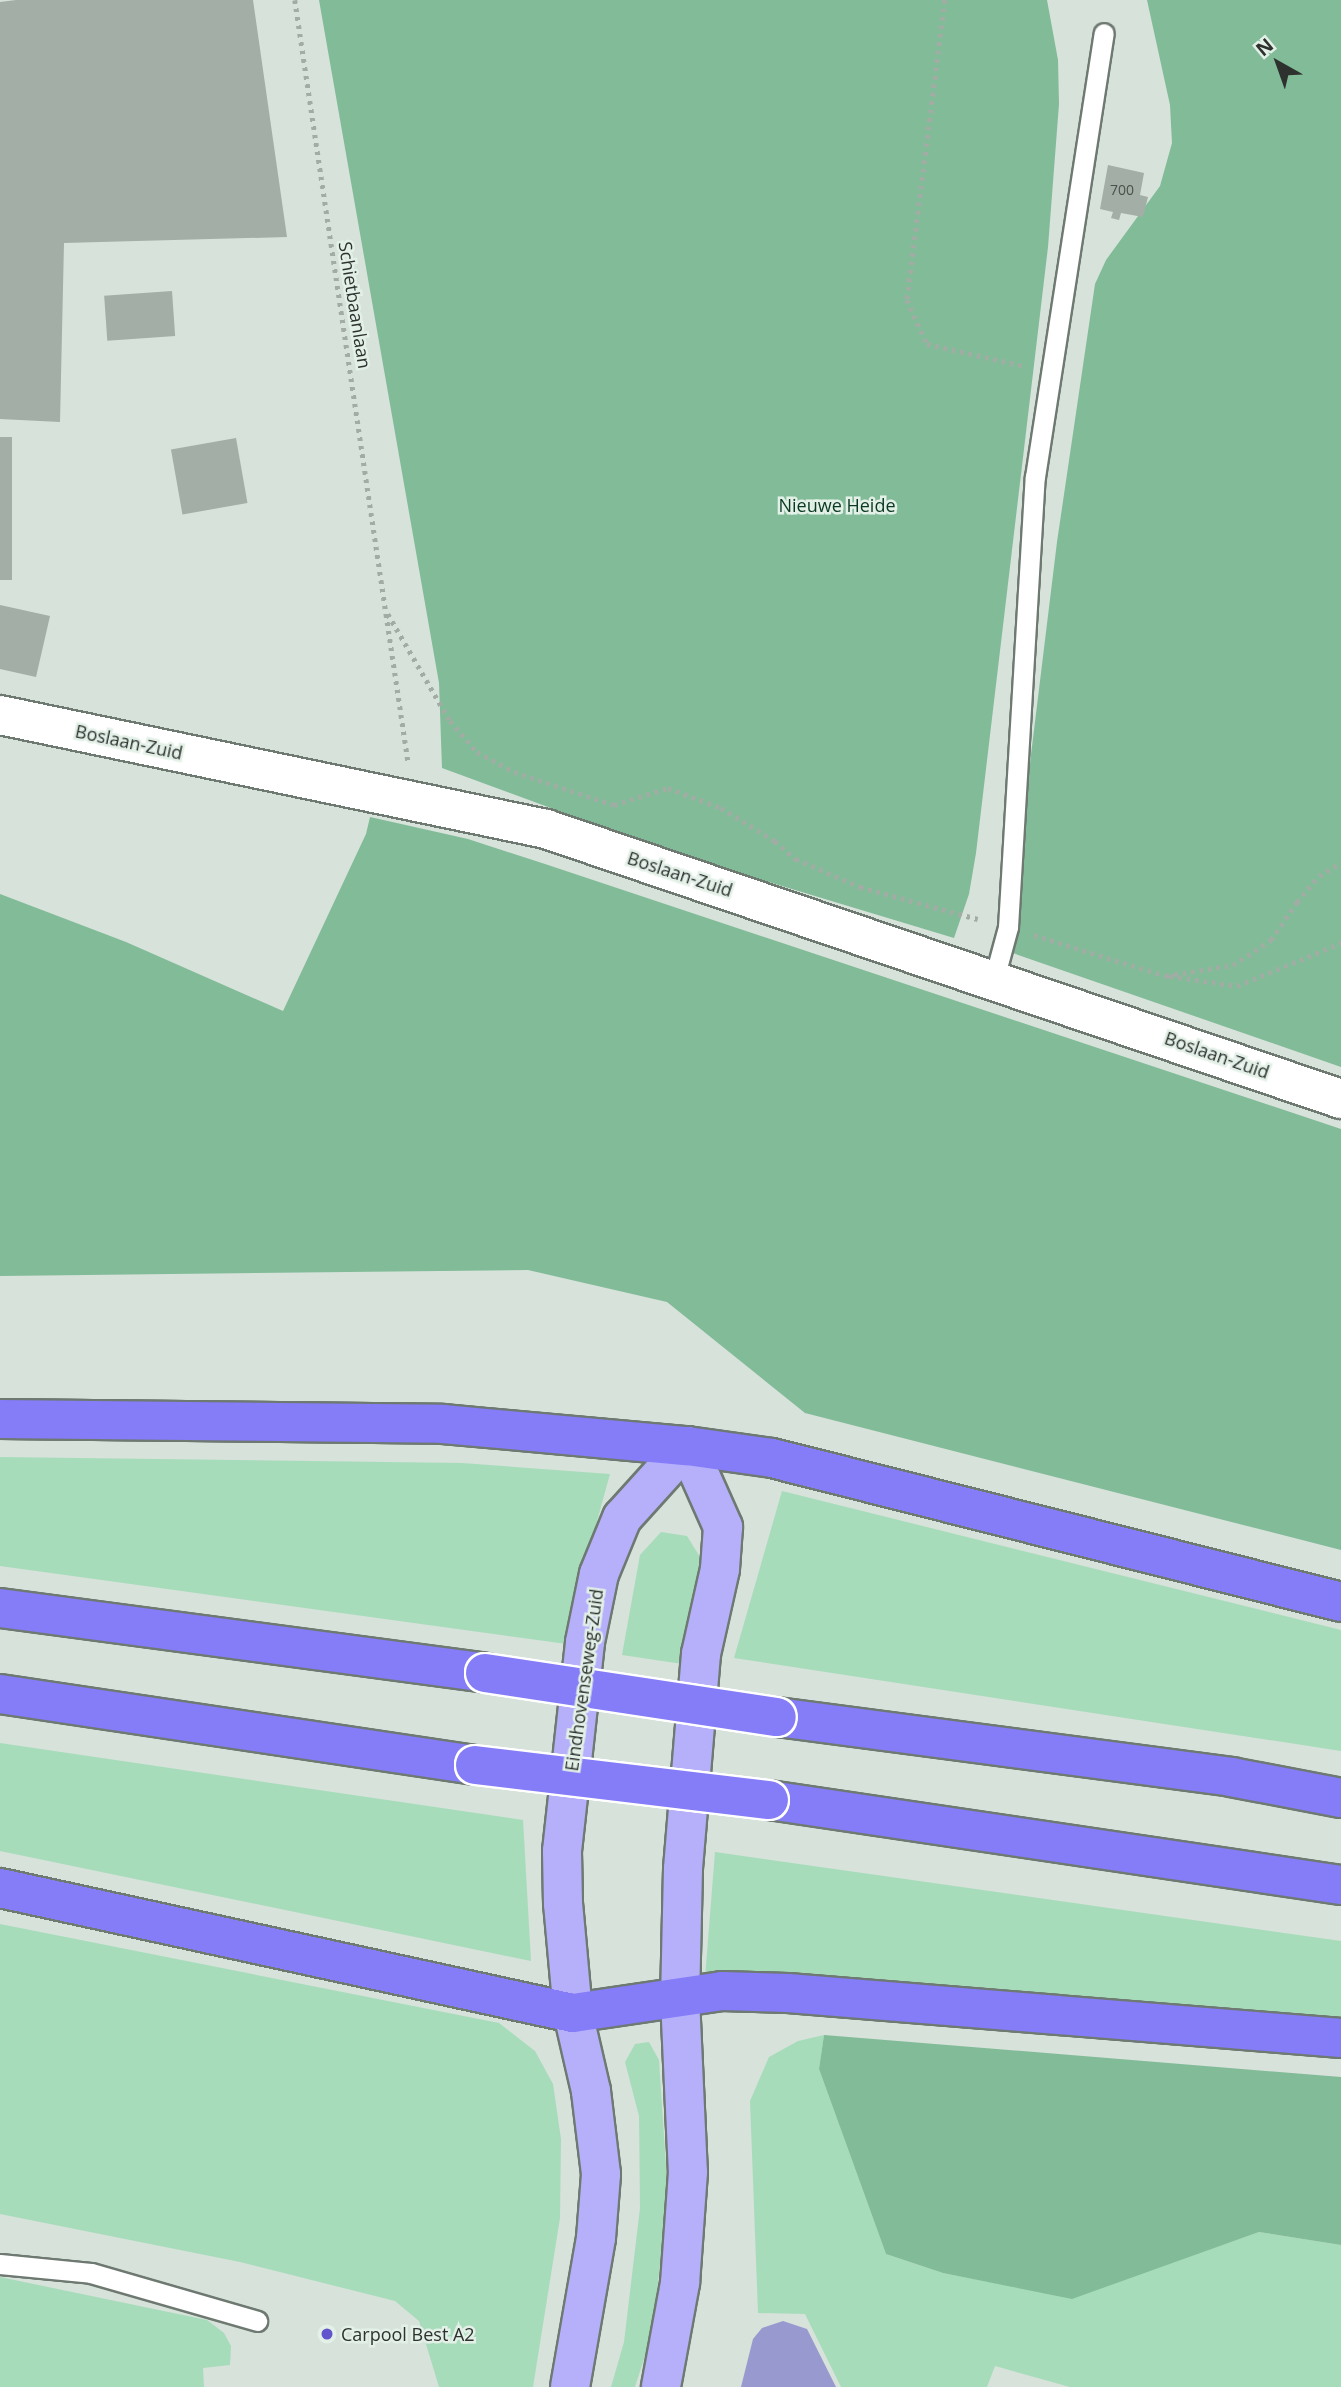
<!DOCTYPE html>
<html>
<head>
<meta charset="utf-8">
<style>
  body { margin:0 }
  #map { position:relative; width:1341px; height:2387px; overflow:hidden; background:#d6e2da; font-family:"Open Sans",sans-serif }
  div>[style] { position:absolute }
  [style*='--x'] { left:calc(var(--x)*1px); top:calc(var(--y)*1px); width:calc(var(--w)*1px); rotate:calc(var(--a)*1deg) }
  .green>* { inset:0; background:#a7dcbb }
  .forest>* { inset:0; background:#82bb98 }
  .water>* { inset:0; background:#9899cf }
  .building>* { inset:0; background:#a2aea6; transform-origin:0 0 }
  .path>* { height:4.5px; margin-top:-2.25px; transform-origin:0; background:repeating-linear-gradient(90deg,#a2aca5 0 3.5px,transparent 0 8.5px) }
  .roads { filter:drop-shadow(2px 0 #6e7972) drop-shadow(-2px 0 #6e7972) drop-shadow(0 2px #6e7972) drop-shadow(0 -2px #6e7972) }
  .service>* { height:19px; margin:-9.5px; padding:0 9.5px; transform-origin:9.5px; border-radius:9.5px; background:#fff }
  .minor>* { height:38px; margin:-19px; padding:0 19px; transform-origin:19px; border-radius:19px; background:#fff }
  .primary>* { height:38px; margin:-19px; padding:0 19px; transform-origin:19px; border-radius:19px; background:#b6b0fb }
  .motorway>* { height:38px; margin:-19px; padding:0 19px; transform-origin:19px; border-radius:19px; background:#857cf8 }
  .bridges { filter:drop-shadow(2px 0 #fff) drop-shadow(-2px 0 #fff) drop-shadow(0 2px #fff) drop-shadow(0 -2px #fff) }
  .motorway-bridge>* { height:38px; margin:-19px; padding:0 19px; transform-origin:19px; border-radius:19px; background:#857cf8 }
  .dots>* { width:19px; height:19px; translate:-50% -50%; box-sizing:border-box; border:4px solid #e3f0e7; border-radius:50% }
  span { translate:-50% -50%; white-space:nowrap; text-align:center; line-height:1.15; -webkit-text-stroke:5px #e3f0e7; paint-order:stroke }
  .number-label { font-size:14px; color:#4a514d }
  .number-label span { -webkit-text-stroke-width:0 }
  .street-label { font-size:18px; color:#2d322f }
  .park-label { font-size:18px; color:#0a3922 }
  .poi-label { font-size:18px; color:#2d322f }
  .left { translate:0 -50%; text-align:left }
  .north { position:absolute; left:1243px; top:28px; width:70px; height:70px; -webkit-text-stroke:5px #e3f0e7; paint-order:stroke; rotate:320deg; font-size:19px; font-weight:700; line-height:28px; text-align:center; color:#2d322f }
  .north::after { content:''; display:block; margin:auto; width:24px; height:32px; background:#2d322f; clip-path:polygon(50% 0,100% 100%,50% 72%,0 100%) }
</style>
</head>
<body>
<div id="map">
  <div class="green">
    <div style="clip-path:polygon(0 1457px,462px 1463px,610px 1474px,583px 1572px,574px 1645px,0 1566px)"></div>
    <div style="clip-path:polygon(782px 1491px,1341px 1630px,1341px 1751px,734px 1658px)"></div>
    <div style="clip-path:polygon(661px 1532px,687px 1536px,705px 1565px,689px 1665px,622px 1655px,640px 1555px)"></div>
    <div style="clip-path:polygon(0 1743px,523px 1820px,531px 1961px,0 1851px)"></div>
    <div style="clip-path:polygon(715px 1852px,1341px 1941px,1341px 2022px,705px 1978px)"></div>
    <div style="clip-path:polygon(0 1924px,499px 2023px,535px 2051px,553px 2084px,561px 2139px,560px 2218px,533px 2387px,439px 2387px,419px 2321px,395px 2301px,240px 2262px,0 2214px)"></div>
    <div style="clip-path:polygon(824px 2035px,819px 2069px,886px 2254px,943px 2273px,1072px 2298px,1259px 2232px,1341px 2245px,1341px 2387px,1070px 2387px,995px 2366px,987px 2387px,841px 2387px,805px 2314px,758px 2313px,750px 2101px,769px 2057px,798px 2041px)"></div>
    <div style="clip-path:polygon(649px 2042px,659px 2060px,668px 2197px,652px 2334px,635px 2387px,611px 2387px,624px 2342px,640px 2208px,639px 2116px,625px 2062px,635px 2044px)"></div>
    <div style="clip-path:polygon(0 2277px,207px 2320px,224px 2333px,231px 2346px,230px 2365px,203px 2368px,204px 2387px,0 2387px)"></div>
  </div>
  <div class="forest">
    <div style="clip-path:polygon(319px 0,1047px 0,1058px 60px,1059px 104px,1048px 247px,976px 853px,969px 894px,954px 938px,676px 854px,442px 768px,439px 683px)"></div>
    <div style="clip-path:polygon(1147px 0,1341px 0,1341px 1067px,1007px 951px,1057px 542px,1095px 284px,1106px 260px,1160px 186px,1172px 143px,1170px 105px)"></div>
    <div style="clip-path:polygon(370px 817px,468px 839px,545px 864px,1341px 1129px,1341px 1550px,805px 1413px,667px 1302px,528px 1270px,0 1276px,0 894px,126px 942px,283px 1011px,366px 834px)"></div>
    <div style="clip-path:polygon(824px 2035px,1341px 2077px,1341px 2245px,1259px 2232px,1072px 2299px,943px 2273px,886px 2254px,819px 2069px)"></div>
  </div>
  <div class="water">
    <div style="clip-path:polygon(783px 2321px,807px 2329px,836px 2387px,741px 2387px,753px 2339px,762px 2328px)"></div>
  </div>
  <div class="building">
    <div style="clip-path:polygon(16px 0,253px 0,287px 237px,64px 243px,60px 422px,0 419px,0 2px)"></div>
    <div style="clip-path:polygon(1108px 165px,1144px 173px,1140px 195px,1148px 197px,1143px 217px,1121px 213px,1119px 220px,1111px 218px,1113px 212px,1100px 209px)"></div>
    <div style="left:172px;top:291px;width:45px;height:68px;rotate:86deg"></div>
    <div style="left:0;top:437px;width:12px;height:143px"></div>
    <div style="left:236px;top:438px;width:66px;height:66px;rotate:80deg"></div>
    <div style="clip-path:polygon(0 605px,50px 616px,36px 677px,0 669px)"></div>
  </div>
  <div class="path">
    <div style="--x:295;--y:0;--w:769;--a:81.55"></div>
    <div style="--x:945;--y:0;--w:302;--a:97.2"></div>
    <div style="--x:907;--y:300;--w:48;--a:65.6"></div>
    <div style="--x:927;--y:344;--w:99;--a:12.8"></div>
    <div style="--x:388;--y:614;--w:124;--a:59.9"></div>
    <div style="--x:450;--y:721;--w:41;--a:48.9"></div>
    <div style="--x:477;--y:752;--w:42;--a:28.4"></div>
    <div style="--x:514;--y:772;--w:105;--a:18.3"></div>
    <div style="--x:614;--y:805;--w:57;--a:-17.5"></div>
    <div style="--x:668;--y:788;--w:57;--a:20.7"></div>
    <div style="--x:721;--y:808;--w:63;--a:31.4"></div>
    <div style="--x:775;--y:841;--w:28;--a:41"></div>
    <div style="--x:796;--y:859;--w:70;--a:23.6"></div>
    <div style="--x:860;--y:887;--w:122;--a:15.2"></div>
    <div style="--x:1034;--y:935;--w:138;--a:17.3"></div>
    <div style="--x:1166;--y:976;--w:68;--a:-9.3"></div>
    <div style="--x:1233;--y:965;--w:45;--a:-33.3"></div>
    <div style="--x:1271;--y:940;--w:46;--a:-55.6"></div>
    <div style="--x:1297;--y:902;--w:34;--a:-50"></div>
    <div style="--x:1319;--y:876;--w:26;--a:-31"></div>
    <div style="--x:1170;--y:976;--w:68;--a:8.5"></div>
    <div style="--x:1237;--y:986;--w:113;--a:-22.5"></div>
  </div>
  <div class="roads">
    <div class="service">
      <div style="--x:994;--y:979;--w:54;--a:-74.9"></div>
      <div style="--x:1008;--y:927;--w:451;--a:-86.6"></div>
      <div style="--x:1035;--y:477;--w:449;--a:-81.2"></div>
      <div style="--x:0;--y:2264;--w:91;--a:5.6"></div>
      <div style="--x:91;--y:2273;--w:173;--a:16.1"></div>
    </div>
    <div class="minor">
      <div style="--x:0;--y:715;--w:558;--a:11.79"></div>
      <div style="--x:546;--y:829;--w:840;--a:18.76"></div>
    </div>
    <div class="primary">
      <div style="--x:570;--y:2387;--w:151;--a:-80.1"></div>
      <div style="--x:596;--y:2238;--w:64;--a:-85.5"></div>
      <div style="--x:601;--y:2174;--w:84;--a:-96.9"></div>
      <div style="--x:591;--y:2091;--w:80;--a:-103"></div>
      <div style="--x:573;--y:2013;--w:109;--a:-95.2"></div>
      <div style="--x:563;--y:1904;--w:53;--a:-91.1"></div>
      <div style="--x:562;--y:1851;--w:210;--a:-83.7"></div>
      <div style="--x:585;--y:1642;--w:69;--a:-78.4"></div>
      <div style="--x:599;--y:1574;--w:61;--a:-67.7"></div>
      <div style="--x:622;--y:1518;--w:97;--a:-47.9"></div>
      <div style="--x:687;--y:1446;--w:89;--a:66"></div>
      <div style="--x:723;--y:1527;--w:42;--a:94.1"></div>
      <div style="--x:720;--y:1569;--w:87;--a:102.6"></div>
      <div style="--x:701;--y:1654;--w:216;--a:94.8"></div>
      <div style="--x:683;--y:1869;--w:129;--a:91.3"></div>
      <div style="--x:680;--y:1998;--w:174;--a:87.4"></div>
      <div style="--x:688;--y:2172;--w:111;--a:94.1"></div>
      <div style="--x:680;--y:2283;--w:106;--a:100.4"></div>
    </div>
    <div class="motorway">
      <div style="--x:0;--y:1419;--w:443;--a:0.6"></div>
      <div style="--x:443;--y:1424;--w:245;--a:5.2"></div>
      <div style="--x:687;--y:1446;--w:86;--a:8"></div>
      <div style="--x:772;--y:1458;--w:587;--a:14.2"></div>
      <div style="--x:0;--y:1608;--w:489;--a:7.6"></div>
      <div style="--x:0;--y:1694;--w:480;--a:8.5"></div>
      <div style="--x:777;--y:1717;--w:458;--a:7.5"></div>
      <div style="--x:1231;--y:1777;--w:112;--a:10.8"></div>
      <div style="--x:769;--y:1800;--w:578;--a:8.45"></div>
      <div style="--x:0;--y:1888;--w:586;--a:12.31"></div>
      <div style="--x:573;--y:2013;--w:151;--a:-8.4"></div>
      <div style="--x:722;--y:1991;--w:66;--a:1.7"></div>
      <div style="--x:788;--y:1993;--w:555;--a:4.65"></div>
    </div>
  </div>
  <div class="bridges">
    <div class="motorway-bridge">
      <div style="--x:485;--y:1673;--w:295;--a:8.6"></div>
      <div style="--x:475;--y:1765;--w:296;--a:6.8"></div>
    </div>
  </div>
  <div class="dots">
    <div style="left:327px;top:2334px;background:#6254cd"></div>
  </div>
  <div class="number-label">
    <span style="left:1122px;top:190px">700</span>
  </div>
  <div class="street-label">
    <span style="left:355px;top:305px;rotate:81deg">Schietbaanlaan</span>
    <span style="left:129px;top:742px;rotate:12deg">Boslaan-Zuid</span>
    <span style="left:680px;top:874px;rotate:18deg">Boslaan-Zuid</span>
    <span style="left:1217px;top:1055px;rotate:19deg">Boslaan-Zuid</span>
    <span style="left:584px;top:1680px;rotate:-82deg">Eindhovenseweg-Zuid</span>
  </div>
  <div class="park-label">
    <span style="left:837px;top:505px">Nieuwe Heide</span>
  </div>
  <div class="poi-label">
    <span class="left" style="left:341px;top:2334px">Carpool Best A2</span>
  </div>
  <div class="north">N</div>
</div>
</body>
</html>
